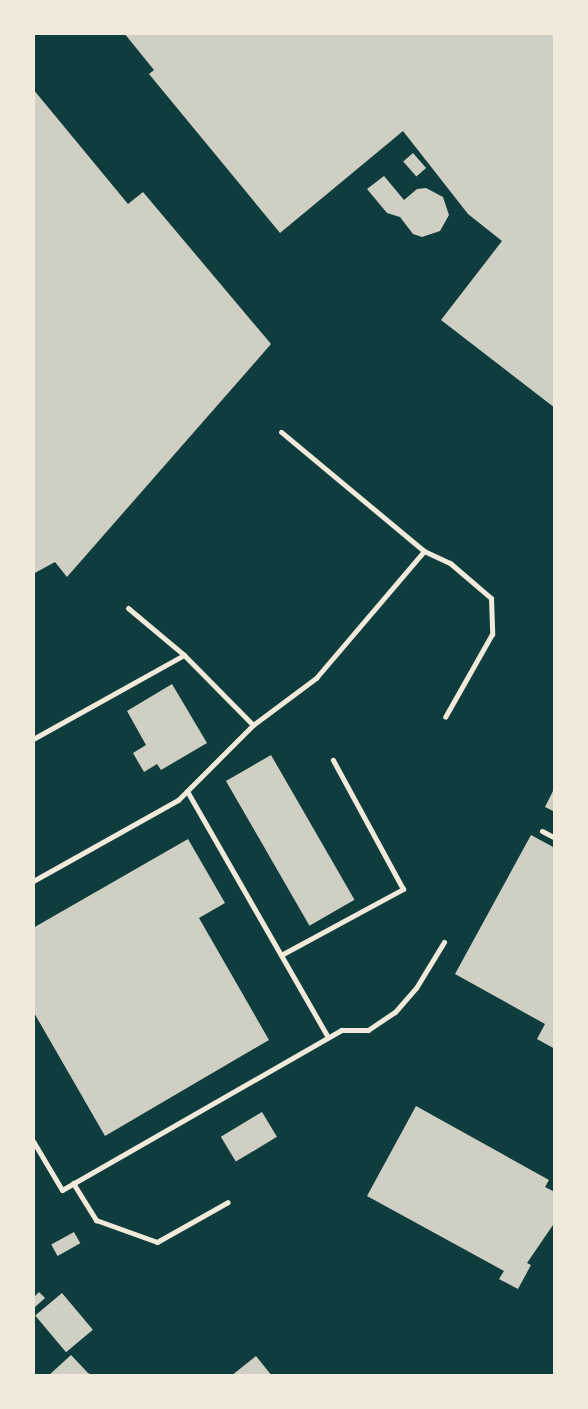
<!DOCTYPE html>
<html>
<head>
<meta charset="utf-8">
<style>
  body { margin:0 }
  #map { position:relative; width:588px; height:1409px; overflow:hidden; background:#0f3d3e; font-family:Roboto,sans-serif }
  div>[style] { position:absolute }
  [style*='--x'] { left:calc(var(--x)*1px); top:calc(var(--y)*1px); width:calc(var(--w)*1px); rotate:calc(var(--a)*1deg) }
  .building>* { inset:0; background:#cfcfc3; transform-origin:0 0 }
  .service>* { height:5px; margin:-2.5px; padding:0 2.5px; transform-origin:2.5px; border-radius:2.5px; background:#f1e9da }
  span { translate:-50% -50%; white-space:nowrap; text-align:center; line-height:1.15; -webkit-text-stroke:6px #f1e9da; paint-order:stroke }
  .frame { position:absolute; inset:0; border:35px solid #f1e9da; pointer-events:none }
</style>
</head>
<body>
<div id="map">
  <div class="building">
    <div style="clip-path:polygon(124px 33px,555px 33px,555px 408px,441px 320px,502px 241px,468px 214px,403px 131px,280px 233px,149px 74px,154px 70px)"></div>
    <div style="clip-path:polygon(33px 89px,128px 204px,143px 192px,271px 344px,67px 577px,55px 562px,33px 574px)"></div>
    <div style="left:413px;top:153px;width:20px;height:13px;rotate:49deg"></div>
    <div style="clip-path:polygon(384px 176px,404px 200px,417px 189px,426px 188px,443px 197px,449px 215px,440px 231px,422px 237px,413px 234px,400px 217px,387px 213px,367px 189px)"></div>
    <div style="clip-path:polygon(172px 684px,207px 743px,161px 770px,157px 764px,144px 772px,133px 753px,146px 745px,127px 711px)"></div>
    <div style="left:271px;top:755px;width:167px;height:52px;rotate:60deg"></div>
    <div style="clip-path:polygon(555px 787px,555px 812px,545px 807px)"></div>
    <div style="clip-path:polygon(531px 835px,555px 848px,555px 1049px,537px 1039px,545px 1024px,455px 974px)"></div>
    <div style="clip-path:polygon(188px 839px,225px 903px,199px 918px,269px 1040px,105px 1136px,33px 1011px,33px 928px)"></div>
    <div style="clip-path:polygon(416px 1106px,549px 1180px,545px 1187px,555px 1192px,555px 1222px,527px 1263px,531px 1265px,518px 1289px,499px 1279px,504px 1271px,367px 1196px)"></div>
    <div style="left:262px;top:1112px;width:29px;height:48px;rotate:59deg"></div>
    <div style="left:74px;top:1232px;width:13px;height:26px;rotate:61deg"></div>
    <div style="clip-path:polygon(39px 1292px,45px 1298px,34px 1308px,33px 1298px)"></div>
    <div style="left:62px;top:1293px;width:48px;height:35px;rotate:50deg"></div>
    <div style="clip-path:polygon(71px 1355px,88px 1373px,95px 1376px,48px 1376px)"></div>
    <div style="clip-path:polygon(256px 1356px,272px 1376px,231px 1376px)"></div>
  </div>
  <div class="service">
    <div style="--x:424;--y:551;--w:29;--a:25"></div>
    <div style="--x:450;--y:563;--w:54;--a:40.5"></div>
    <div style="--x:491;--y:598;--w:36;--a:88"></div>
    <div style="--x:492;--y:634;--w:95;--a:119.5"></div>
    <div style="--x:128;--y:608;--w:73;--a:40"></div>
    <div style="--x:253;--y:725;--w:79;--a:-36.7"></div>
    <div style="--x:316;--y:678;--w:167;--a:-49.6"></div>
    <div style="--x:424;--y:551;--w:186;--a:-140.2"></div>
    <div style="--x:33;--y:739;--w:173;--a:-29.1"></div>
    <div style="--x:184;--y:655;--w:98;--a:45.4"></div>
    <div style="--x:253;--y:725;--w:106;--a:135"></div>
    <div style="--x:178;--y:800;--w:166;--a:150.8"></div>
    <div style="--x:187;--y:791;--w:284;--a:60.2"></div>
    <div style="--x:542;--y:831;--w:15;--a:28"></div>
    <div style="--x:281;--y:955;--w:139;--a:-28.4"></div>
    <div style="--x:403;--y:889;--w:147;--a:-118.5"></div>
    <div style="--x:33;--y:1141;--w:57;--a:59.4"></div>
    <div style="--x:62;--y:1190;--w:322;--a:-29.8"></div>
    <div style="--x:341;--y:1030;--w:27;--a:0"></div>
    <div style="--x:368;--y:1030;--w:32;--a:-34"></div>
    <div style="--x:395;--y:1012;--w:32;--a:-49"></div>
    <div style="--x:416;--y:988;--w:54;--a:-58.7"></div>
    <div style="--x:73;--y:1183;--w:44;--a:58.1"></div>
    <div style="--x:96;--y:1220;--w:65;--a:19.8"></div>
    <div style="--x:157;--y:1242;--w:81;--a:-29.4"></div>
  </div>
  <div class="frame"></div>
</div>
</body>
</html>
